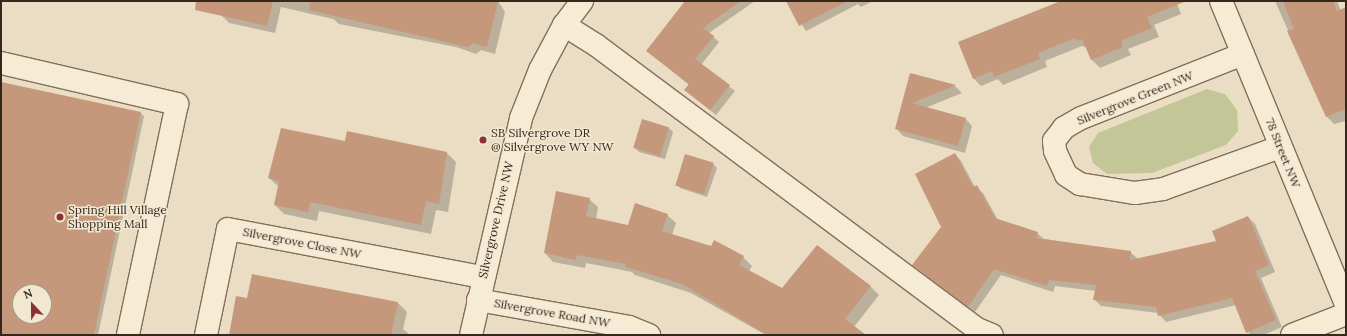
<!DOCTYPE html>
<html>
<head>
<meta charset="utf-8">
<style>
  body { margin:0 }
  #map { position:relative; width:1347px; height:336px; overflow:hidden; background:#eaddc3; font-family:Lora,serif }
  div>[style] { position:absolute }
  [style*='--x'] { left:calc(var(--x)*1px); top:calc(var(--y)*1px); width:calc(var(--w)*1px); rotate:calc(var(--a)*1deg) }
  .green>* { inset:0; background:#c3c798 }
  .shadow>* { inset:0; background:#0003 }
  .building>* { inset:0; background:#c5987c; transform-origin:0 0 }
  .roads { filter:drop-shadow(1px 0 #836f5b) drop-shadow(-1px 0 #836f5b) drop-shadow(0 1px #836f5b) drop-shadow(0 -1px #836f5b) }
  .minor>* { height:22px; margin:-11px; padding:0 11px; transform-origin:11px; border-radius:11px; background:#f6ebd5 }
  .dots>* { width:11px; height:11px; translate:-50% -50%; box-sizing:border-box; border:2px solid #f2e8d2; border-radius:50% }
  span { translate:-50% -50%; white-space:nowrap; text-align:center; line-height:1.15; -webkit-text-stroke:3px #f2e8d2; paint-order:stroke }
  .street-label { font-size:12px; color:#34281e }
  .poi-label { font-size:12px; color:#34281e }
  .left { translate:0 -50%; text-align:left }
  .frame { position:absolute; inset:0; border:2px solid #34281e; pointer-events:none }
  .north { position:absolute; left:12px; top:284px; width:40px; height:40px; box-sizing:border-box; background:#f2e8d2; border:1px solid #a69b8a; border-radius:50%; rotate:338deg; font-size:11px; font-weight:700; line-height:16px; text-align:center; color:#34281e }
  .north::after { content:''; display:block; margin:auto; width:14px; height:18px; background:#8c3134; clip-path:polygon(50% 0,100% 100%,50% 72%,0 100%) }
</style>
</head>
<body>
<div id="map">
  <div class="green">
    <div style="clip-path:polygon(1207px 89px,1225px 94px,1237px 110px,1238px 131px,1226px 145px,1152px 173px,1107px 174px,1093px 163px,1089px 147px,1098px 133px)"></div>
  </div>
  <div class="shadow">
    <div style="clip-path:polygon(224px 1px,498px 1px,505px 12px,495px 54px,481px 50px,476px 54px,456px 47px,339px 24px,333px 19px,281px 7px,275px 33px,229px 23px,221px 15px)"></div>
    <div style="clip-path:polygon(686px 1px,755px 1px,709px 33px,719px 42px,701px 65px,735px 91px,716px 115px,685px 90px,689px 85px,647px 51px)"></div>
    <div style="clip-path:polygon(787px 1px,873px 1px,861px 7px,858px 4px,806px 31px)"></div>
    <div style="clip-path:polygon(1061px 1px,1176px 1px,1181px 14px,1154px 25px,1159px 37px,1128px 49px,1131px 55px,1100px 68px,1092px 60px,1087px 48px,1082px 46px,1045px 61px,1047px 67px,1003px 85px,998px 79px,981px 86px,973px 78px,959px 42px)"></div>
    <div style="clip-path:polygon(1275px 1px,1337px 1px,1341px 11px,1346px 8px,1346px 121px,1334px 124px,1326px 116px)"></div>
    <div style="clip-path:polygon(911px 74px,955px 86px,962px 93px,925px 108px,965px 118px,972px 126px,965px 153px,903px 136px,896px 128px)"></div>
    <div style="clip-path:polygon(evenodd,1px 83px,140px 113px,144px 116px,98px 335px,1px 335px,1px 83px,20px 292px,44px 292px,44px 316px,20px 316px,20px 292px)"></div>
    <div style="clip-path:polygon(643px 120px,669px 128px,673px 132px,665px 159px,639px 152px,635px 148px)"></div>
    <div style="clip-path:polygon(346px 142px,447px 153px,456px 162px,448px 212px,436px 210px,431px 234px,319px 211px,317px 221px,284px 214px,275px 205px,279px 187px,269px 178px)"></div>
    <div style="clip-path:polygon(955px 154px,961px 161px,975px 187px,983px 193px,998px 220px,1037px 233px,1044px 239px,1130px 252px,1138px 259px,1217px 242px,1248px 217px,1255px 224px,1275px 272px,1261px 278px,1282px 327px,1263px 335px,1250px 335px,1236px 305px,1166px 322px,1158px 313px,1101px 306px,1094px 299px,1096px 291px,1055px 286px,1053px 292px,1001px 275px,975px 312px,951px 293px)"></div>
    <div style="clip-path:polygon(713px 164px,717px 168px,707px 197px,680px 188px,676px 184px)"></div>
    <div style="clip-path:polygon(589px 199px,598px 207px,596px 219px,629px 226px,667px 215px,676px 223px,672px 235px,743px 257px,752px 266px,749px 271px,782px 290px,870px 286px,879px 295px,854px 327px,864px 335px,766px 335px,691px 293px,635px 275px,632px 272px,586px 263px,585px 268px,553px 262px,545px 253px)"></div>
    <div style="clip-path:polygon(248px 299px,398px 303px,407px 312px,403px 329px,410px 335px,230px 335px)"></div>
  </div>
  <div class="building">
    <div style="clip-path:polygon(196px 1px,273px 1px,267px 26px,195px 10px)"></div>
    <div style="clip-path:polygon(310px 1px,498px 1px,487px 47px,473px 43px,468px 47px,309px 10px)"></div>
    <div style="clip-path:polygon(685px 1px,741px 1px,703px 28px,714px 36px,695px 59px,730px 85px,710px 110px,684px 90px,689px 84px,646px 51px)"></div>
    <div style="clip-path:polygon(786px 1px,848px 1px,799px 26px)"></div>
    <div style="clip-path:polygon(1061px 1px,1184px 1px,1184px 2px,1147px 17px,1152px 28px,1121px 41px,1123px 47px,1091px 60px,1082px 39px,1076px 41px,1075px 38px,1038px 53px,1040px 59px,994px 77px,992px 71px,973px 79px,958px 42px)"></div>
    <div style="clip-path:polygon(1283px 1px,1333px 1px,1337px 11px,1346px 7px,1346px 109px,1326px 117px,1287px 31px,1294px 29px)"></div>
    <div style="clip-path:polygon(910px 73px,956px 85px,912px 103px,966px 118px,958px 146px,895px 129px)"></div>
    <div style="clip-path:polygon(evenodd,1px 82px,141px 112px,94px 335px,1px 335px,1px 82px,20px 292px,44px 292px,44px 316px,20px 316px,20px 292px)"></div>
    <div style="left:642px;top:119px;width:28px;height:30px;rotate:17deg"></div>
    <div style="clip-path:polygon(281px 128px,345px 141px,347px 131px,447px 152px,439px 204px,426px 201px,421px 225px,310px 202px,308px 212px,274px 205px,279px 181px,268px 178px)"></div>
    <div style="clip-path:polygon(955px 153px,973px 187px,977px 185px,995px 218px,1038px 232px,1036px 238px,1131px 251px,1130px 260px,1216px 241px,1212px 231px,1248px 216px,1269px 265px,1255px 271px,1276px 320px,1246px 333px,1232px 298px,1158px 316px,1156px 307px,1093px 300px,1096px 285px,1049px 280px,1047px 286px,994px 269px,968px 307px,912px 265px,941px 227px,915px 174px)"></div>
    <div style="left:685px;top:154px;width:30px;height:33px;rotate:17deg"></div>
    <div style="clip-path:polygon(556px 191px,590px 198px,586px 216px,628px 225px,635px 203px,668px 214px,662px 231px,711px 246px,714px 240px,744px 256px,739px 265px,782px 288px,817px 245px,871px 286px,845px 319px,866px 335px,767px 335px,682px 284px,626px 267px,626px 264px,577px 255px,576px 260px,544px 253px)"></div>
    <div style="clip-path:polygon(252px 274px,398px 302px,391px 335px,229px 335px,236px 296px,247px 298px)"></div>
  </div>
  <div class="roads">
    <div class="minor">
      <div style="--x:1221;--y:1;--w:329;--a:67.6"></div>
      <div style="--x:564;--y:25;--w:38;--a:32"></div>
      <div style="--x:596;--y:45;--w:475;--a:36.7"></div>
      <div style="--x:977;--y:329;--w:16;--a:22"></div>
      <div style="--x:1243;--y:54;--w:174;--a:158.4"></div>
      <div style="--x:1081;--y:118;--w:20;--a:150"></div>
      <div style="--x:1064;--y:128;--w:16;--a:128"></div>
      <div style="--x:1054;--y:141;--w:10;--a:84"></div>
      <div style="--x:1055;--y:151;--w:26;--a:65"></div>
      <div style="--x:1066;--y:175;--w:17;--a:33"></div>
      <div style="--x:1080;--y:184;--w:56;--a:9.3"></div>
      <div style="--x:1135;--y:193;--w:28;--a:-8"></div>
      <div style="--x:1163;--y:189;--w:124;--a:-19.7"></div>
      <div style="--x:1;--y:63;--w:181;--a:13.1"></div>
      <div style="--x:177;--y:104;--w:236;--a:102"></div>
      <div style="--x:478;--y:300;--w:153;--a:10.1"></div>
      <div style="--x:629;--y:327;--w:22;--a:22"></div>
      <div style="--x:206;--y:335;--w:108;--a:-78.3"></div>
      <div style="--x:228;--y:229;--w:258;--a:10.7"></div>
      <div style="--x:471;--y:335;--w:223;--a:-77"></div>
      <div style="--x:521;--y:118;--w:52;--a:-68.4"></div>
      <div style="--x:540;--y:70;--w:51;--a:-61.9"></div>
      <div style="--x:564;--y:25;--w:30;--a:-53"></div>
      <div style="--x:1292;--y:335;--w:58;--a:-21.3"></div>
    </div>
  </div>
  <div class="dots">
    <div style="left:483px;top:140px;background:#8c3134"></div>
    <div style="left:60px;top:217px;background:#8c3134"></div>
  </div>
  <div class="street-label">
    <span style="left:1135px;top:98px;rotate:-22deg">Silvergrove Green NW</span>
    <span style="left:1283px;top:153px;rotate:68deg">78 Street NW</span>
    <span style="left:496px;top:220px;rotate:-77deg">Silvergrove Drive NW</span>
    <span style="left:302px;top:243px;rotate:11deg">Silvergrove Close NW</span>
    <span style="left:552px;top:313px;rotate:10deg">Silvergrove Road NW</span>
  </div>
  <div class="poi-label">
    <span class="left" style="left:491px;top:140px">SB Silvergrove DR<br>@ Silvergrove WY NW</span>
    <span class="left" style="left:68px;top:217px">Spring Hill Village<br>Shopping Mall</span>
  </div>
  <div class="frame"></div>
  <div class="north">N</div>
</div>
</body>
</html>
